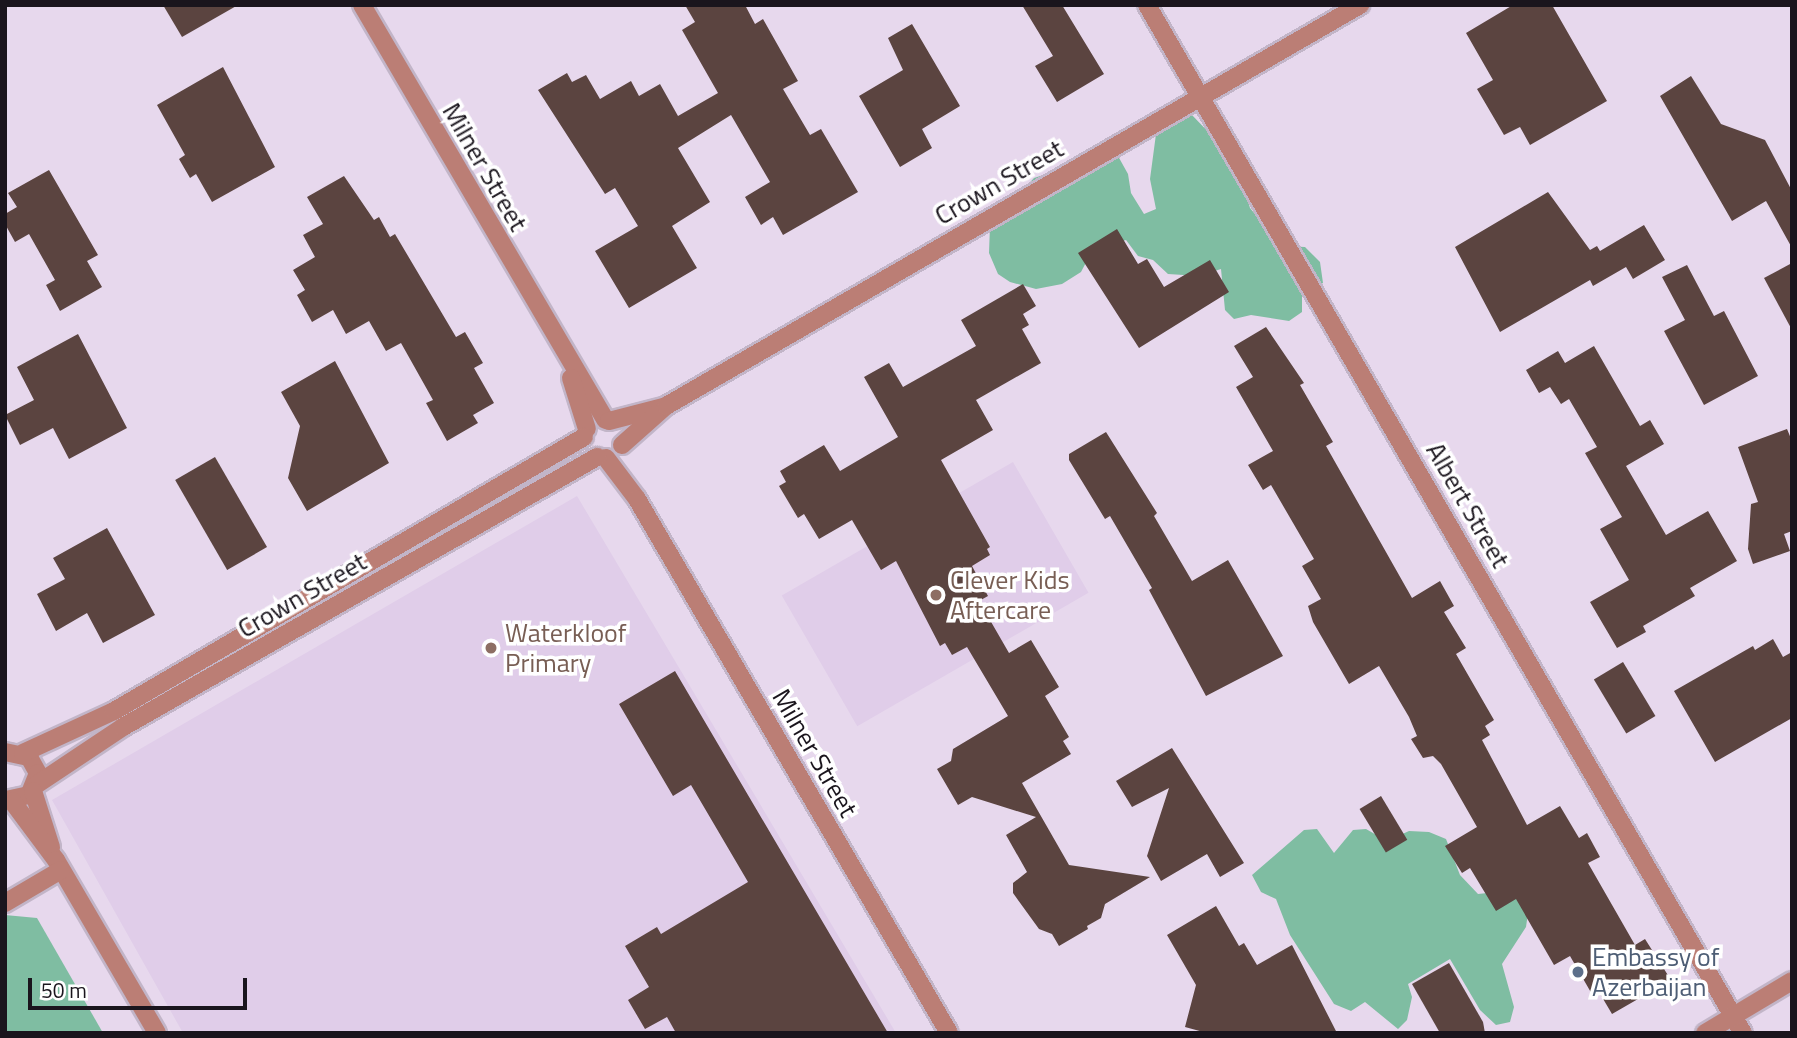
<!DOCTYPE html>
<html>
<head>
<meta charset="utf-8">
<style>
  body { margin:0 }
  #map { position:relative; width:1797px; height:1038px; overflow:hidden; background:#e7d8ed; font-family:"Titillium Web",sans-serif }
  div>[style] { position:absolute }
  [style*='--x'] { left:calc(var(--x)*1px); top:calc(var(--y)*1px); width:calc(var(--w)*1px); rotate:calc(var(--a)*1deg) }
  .built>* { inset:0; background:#e0cde9; transform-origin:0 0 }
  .green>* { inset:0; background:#7fbda2 }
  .building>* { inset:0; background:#5b4440; transform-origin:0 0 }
  .roads { filter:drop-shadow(2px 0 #c2b5c8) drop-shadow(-2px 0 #c2b5c8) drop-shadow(0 2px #c2b5c8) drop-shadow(0 -2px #c2b5c8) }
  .minor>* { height:18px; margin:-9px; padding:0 9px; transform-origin:9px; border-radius:9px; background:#bb7e75 }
  .dots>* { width:19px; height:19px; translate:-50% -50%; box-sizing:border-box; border:4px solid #fff; border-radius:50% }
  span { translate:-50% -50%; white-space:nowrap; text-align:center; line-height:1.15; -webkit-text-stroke:7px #fff; paint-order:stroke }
  .street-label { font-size:26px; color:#1a151d }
  .education-label { font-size:26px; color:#785e54 }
  .left { translate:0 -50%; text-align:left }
  .service-label { font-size:26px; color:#4e5e75 }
  .frame { position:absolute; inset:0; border:7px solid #1a151d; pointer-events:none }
  .scale { position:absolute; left:28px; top:978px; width:219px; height:32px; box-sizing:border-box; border:4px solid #1a151d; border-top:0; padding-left:9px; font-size:21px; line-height:24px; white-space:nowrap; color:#1a151d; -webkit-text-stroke:5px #fff; paint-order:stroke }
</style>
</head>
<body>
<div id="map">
  <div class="built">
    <div style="left:1013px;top:462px;width:151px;height:267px;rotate:60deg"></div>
    <div style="clip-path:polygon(577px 496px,896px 1033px,183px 1033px,52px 800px)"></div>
  </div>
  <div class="green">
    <div style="clip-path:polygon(1191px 114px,1217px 141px,1242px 181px,1250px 208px,1281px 246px,1305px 247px,1320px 262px,1323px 283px,1302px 294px,1302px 312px,1289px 321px,1251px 315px,1234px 319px,1225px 310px,1221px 269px,1199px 276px,1168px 274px,1153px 260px,1138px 256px,1126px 240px,1092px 251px,1081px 272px,1062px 284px,1036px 289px,1010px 282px,998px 274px,989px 253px,990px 225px,1034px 178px,1059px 170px,1074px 157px,1096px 149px,1118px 156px,1128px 174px,1131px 193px,1144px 214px,1156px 209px,1150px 179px,1156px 134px,1170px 117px)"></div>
    <div style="clip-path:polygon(1317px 829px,1334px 853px,1353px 830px,1366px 829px,1387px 841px,1409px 831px,1429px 832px,1446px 839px,1460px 875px,1478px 894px,1506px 891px,1529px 906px,1526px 927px,1502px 964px,1514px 1007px,1510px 1022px,1496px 1025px,1480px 1010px,1450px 959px,1408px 984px,1412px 997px,1407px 1020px,1398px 1029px,1365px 1002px,1351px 1011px,1334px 1004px,1290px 935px,1276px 899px,1261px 892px,1252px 875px,1304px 830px)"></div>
    <div style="clip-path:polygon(5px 915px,37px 918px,103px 1033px,5px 1033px)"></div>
  </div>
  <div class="building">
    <div style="clip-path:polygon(163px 5px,238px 5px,182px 37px)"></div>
    <div style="clip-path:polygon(685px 5px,745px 5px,755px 24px,763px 19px,798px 81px,783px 89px,810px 135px,821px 129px,858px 192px,783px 235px,773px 217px,761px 225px,745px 197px,770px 182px,731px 115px,678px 148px,710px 202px,672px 226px,697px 268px,629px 308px,595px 251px,638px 226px,615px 188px,605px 194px,538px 90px,567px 73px,572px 82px,586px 75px,600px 99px,631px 81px,639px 96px,660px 84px,678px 116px,718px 93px,682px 30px,695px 22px)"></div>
    <div style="clip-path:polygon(1022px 5px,1062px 5px,1104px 74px,1057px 102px,1035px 66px,1053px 56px)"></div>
    <div style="clip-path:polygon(1513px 5px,1552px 5px,1607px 101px,1530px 145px,1520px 127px,1504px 135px,1477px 89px,1493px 80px,1466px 33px)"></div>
    <div style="clip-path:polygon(912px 24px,960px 106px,922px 129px,932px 148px,900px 167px,859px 96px,903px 70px,888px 38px)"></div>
    <div style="clip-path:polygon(223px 67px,275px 167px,212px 202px,196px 174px,190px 178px,179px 159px,185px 155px,157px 105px)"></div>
    <div style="clip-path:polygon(1691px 76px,1721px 124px,1765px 140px,1792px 191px,1792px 248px,1766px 201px,1732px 221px,1660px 96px)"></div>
    <div style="clip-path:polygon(49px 170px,98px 255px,87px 261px,102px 287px,60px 311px,46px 285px,55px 280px,29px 234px,15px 242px,5px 224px,5px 214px,17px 207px,8px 193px)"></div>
    <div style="clip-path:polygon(344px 176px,374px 220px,379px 217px,390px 237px,395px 234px,456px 337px,465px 332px,483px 363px,474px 368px,494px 403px,473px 415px,478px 423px,447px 441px,426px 403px,433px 400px,401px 343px,386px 351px,369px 321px,346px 334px,333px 310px,312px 322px,297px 295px,305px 290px,293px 270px,315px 257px,303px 235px,323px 224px,307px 197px)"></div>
    <div style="clip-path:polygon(1548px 192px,1590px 250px,1597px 246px,1600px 251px,1644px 225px,1665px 260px,1633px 279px,1626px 267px,1593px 286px,1590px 280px,1500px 332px,1455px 247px)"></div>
    <div style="clip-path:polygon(1117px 229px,1138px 264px,1147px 259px,1164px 287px,1210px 260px,1229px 292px,1139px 348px,1078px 253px)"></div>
    <div style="clip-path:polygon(1792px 263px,1792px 330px,1764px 278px)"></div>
    <div style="clip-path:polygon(1687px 265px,1714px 316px,1724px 311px,1758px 376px,1704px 405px,1664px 331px,1685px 320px,1662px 277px)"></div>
    <div style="clip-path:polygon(1023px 284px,1036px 306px,1023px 314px,1029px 325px,1022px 329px,1041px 363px,976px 400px,993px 430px,941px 460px,990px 547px,987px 549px,990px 555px,972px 566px,988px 596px,979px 601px,1009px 653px,1031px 640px,1059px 687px,1045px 696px,1069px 737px,1063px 741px,1071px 754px,1022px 783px,1069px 865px,1150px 877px,1105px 904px,1101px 918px,1087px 926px,1088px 929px,1059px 946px,1052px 934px,1039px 929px,1013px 893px,1013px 883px,1027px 872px,1006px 835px,1036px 817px,972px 797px,958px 805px,937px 769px,951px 761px,953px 749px,1008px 716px,967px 647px,952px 655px,945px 643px,940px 646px,896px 561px,881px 570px,852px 520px,819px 539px,804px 514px,798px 518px,779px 486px,786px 482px,780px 471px,824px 445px,840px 471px,898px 437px,864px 377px,889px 363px,903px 387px,976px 346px,961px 320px)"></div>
    <div style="clip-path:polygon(1266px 327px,1304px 383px,1300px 385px,1333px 442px,1326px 446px,1412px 598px,1440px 581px,1454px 606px,1444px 612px,1466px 648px,1456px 654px,1494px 720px,1485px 726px,1490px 735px,1482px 740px,1527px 825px,1560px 806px,1579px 838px,1587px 833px,1600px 857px,1588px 863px,1635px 945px,1645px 939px,1671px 980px,1612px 1014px,1599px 992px,1593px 996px,1570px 956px,1554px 965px,1516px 899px,1496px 911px,1470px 868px,1462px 873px,1445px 846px,1477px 827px,1441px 764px,1433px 756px,1423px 758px,1411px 739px,1417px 736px,1409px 717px,1379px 666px,1349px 684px,1313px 622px,1308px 606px,1321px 599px,1302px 566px,1314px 559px,1271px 485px,1263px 490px,1248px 465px,1273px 451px,1236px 387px,1253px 377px,1234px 346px)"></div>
    <div style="clip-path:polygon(78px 334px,127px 428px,69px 459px,53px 428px,20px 445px,5px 415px,34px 400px,17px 367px)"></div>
    <div style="clip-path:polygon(1594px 346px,1640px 426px,1650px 420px,1664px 444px,1626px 466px,1666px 535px,1708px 511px,1737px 561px,1690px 588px,1695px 596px,1643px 626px,1646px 632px,1617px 648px,1590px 602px,1629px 580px,1600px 529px,1622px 517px,1585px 453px,1597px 447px,1569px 399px,1561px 404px,1550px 387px,1539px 393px,1526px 370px,1558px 351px,1565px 363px)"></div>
    <div style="clip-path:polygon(335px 361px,389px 463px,307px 511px,288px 478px,300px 426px,281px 392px)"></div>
    <div style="clip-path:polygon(1787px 429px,1792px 441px,1792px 531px,1784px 534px,1790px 551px,1753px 564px,1748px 549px,1751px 504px,1758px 502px,1738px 447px)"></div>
    <div style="clip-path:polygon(1106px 432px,1157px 513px,1154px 516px,1192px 581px,1228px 560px,1283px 656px,1206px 696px,1149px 590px,1152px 588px,1110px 516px,1105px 519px,1069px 460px,1069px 454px)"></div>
    <div style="left:215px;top:457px;width:104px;height:46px;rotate:60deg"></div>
    <div style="clip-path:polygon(107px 528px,155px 615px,103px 643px,87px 613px,56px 631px,37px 594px,65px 579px,53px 558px)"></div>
    <div style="clip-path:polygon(1773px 639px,1783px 657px,1792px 652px,1792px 718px,1715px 762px,1674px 691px,1753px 646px,1755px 650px)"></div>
    <div style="left:1623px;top:662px;width:63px;height:34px;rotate:59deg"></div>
    <div style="clip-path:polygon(675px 671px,888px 1033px,676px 1033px,667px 1017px,645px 1029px,628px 1000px,649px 987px,625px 946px,657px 927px,661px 934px,748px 882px,691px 785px,673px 796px,619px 704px)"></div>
    <div style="clip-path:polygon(1172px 748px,1244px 863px,1220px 877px,1207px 854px,1161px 881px,1147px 856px,1169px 788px,1132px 807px,1116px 781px)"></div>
    <div style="left:1381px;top:796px;width:51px;height:25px;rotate:59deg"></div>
    <div style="clip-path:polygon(1216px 906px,1239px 946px,1244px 943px,1257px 965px,1292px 945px,1337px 1033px,1207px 1033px,1185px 1027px,1196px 985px,1167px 935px)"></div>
    <div style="clip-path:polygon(1449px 963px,1483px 1022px,1485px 1033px,1440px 1033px,1412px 984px)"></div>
  </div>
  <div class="roads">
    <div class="minor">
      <div style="--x:362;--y:5;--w:481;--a:59.6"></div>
      <div style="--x:1147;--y:5;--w:1188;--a:59.9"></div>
      <div style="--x:571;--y:378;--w:53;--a:72.6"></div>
      <div style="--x:609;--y:421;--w:56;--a:-14.5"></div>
      <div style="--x:622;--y:445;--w:59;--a:-41.6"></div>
      <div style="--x:666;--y:406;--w:802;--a:-30.02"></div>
      <div style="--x:606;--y:458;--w:51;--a:52.9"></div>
      <div style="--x:637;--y:499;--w:618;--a:59.7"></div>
      <div style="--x:5;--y:752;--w:25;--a:12"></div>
      <div style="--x:29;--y:757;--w:18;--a:61"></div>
      <div style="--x:38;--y:773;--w:24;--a:112"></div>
      <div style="--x:29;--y:795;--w:25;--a:168"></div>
      <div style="--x:23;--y:753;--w:100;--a:-24.8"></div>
      <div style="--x:114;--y:711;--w:544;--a:-30.24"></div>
      <div style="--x:36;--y:785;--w:105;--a:-33.7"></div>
      <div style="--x:123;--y:727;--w:546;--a:-29.67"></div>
      <div style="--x:33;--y:791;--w:59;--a:72.2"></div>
      <div style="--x:12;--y:801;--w:74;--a:53.3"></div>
      <div style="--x:56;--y:860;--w:200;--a:59.7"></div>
      <div style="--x:5;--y:903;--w:65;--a:-30.5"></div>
      <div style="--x:1705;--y:1033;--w:101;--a:-30.9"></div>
    </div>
  </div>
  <div class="dots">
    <div style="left:936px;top:595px;background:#8d6e63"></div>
    <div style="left:491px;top:648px;background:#8d6e63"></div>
    <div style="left:1578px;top:972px;background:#5c6f8a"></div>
  </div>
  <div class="street-label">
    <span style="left:485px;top:167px;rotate:60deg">Milner Street</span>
    <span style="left:999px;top:182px;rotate:-30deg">Crown Street</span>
    <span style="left:1468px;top:505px;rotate:60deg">Albert Street</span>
    <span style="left:302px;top:595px;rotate:-30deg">Crown Street</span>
    <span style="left:815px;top:753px;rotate:60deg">Milner Street</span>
  </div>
  <div class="education-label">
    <span class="left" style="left:950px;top:595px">Clever Kids<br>Aftercare</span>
    <span class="left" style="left:505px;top:648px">Waterkloof<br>Primary</span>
  </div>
  <div class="service-label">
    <span class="left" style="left:1592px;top:972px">Embassy of<br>Azerbaijan</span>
  </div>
  <div class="frame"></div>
  <div class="scale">50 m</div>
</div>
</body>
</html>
